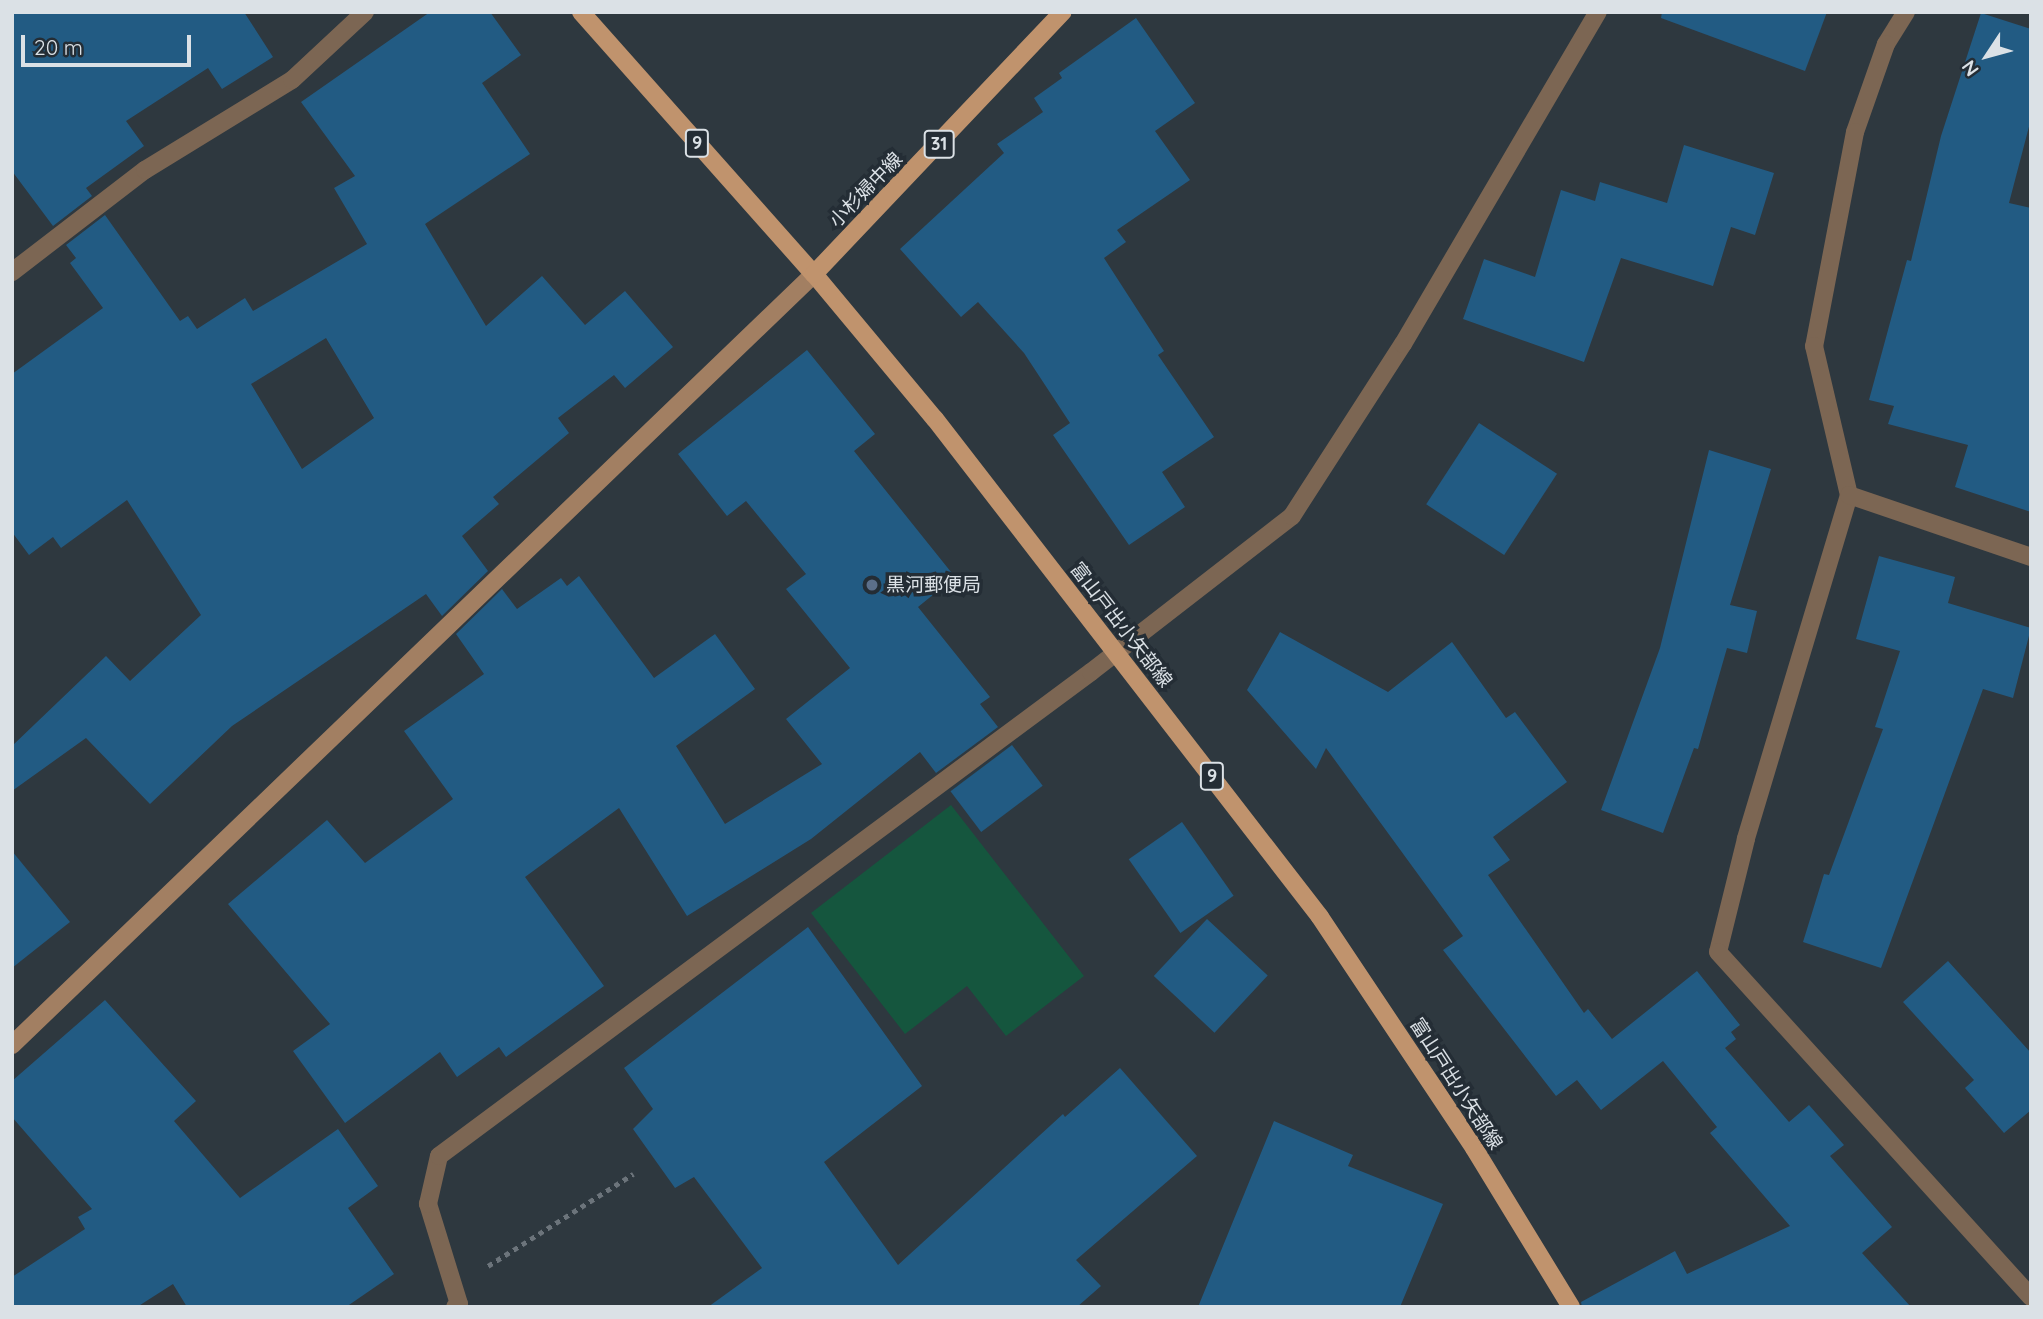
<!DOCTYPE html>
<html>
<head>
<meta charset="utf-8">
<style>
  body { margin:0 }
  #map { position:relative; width:2043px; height:1319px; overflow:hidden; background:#2e383f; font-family:Quicksand,"Noto Sans JP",sans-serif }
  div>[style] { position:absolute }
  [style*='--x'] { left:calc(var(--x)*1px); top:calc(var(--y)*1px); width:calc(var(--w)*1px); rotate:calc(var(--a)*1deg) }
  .green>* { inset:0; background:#15563e }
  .building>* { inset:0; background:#225b83; transform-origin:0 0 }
  .path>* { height:4.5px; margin-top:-2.25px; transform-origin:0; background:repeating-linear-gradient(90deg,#6c747b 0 5px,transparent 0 10px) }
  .lane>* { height:18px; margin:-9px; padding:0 9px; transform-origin:9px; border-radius:9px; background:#7c6653 }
  .street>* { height:18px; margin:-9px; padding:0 9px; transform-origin:9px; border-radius:9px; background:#7c6653 }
  .secondary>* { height:18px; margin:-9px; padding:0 9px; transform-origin:9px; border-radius:9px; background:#a27f62 }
  .primary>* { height:18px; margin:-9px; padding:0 9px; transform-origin:9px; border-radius:9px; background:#c0936d }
  .dots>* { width:19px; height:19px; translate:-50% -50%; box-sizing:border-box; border:4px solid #242d35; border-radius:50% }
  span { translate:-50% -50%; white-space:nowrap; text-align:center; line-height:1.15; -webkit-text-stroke:7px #242d35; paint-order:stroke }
  .shield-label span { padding:2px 5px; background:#242d35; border:2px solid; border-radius:5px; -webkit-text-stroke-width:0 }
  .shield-label { font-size:18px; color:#dbe1e6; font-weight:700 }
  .street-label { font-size:19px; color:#dbe1e6 }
  .poi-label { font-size:19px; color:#dbe1e6 }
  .left { translate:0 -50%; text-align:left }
  .frame { position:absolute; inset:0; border:14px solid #dbe1e6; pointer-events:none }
  .north { position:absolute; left:1952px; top:21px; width:70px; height:70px; -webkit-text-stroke:5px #242d35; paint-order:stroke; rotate:234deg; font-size:19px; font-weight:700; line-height:28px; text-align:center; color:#dbe1e6 }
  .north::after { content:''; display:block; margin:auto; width:24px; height:32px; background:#dbe1e6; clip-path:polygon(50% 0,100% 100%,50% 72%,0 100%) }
  .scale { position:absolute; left:21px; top:35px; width:170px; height:32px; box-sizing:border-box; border:4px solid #dbe1e6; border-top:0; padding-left:9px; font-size:21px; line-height:24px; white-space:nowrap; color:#dbe1e6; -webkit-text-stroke:5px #242d35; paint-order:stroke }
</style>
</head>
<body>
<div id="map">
  <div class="green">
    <div style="clip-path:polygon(951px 805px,1084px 976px,1006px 1036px,967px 986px,905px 1034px,811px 913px)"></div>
  </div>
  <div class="building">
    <div style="clip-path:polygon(12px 12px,244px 12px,273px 57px,222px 89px,208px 68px,126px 121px,144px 146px,86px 188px,92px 196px,53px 226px,12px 171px)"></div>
    <div style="clip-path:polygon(evenodd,430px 12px,490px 12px,521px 55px,482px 83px,530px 154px,425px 224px,486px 326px,542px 276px,585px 325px,625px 291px,673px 347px,625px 388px,614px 375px,558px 418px,569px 433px,493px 497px,499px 504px,462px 536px,488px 571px,442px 616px,426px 594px,232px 726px,150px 804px,86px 738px,12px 791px,12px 746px,106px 656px,130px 681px,201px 615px,127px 500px,61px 548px,53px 537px,29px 555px,12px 532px,12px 374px,103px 308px,70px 263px,76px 258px,66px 245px,105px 215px,180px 321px,188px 316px,197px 329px,245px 298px,253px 311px,367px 244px,334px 188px,355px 176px,301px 102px,430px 12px,326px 338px,374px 418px,302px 469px,251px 384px,326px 338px)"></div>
    <div style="clip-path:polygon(1662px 12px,1827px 12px,1805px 71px,1661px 18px)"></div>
    <div style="clip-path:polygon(1981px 13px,2031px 29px,2031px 119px,2009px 203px,2031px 208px,2031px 512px,1955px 487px,1968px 445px,1888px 424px,1894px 406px,1869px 400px,1907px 260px,1911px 261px,1941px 136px)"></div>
    <div style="clip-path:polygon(1136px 18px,1195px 103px,1155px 131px,1190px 180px,1117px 230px,1126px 242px,1104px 258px,1164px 351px,1158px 355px,1214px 437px,1162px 472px,1185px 507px,1129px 545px,1053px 435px,1070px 423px,1024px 353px,978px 302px,961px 317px,900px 249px,1004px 153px,997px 144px,1043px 112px,1034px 98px,1062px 78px,1059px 73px)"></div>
    <div style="clip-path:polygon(1684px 145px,1774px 173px,1755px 235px,1731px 227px,1713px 286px,1621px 258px,1584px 362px,1463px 319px,1484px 259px,1535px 277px,1561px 190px,1595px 201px,1600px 182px,1667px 203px)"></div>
    <div style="clip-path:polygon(807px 350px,875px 434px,854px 451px,955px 577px,918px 607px,990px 697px,980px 704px,998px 727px,936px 773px,920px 752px,811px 839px,687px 916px,619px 808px,525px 877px,604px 986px,506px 1057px,499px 1047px,457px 1077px,440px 1052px,345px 1123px,293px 1051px,330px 1024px,228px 904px,327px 820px,365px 863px,453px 799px,404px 731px,484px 674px,456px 634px,502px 589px,517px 609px,561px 578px,567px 586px,579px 576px,654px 678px,715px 634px,755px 689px,676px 746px,725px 824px,822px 764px,786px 719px,850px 668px,786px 589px,806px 574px,746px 501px,727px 516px,678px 454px)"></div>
    <div style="left:1479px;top:423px;width:93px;height:97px;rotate:33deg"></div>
    <div style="clip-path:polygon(1709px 450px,1771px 469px,1730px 605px,1757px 611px,1747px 653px,1727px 648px,1698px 749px,1694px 748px,1663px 833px,1601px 810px,1660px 648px)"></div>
    <div style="clip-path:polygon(1879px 556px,1955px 577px,1948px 603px,2031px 628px,2013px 698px,1983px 689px,1881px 968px,1803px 942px,1824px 874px,1829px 875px,1883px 729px,1875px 727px,1900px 651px,1856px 639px)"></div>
    <div style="clip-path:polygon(1280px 632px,1388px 692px,1452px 642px,1506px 718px,1515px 712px,1567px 782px,1493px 837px,1510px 860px,1488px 875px,1584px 1013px,1588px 1009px,1612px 1039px,1697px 971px,1740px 1025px,1731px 1032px,1736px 1039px,1725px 1048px,1789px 1122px,1809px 1105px,1844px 1145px,1830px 1156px,1892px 1227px,1862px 1253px,1911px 1307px,1582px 1307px,1581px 1302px,1675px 1251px,1687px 1274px,1790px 1226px,1710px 1133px,1717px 1127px,1663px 1061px,1601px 1110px,1577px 1080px,1556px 1096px,1443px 950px,1463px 936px,1326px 748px,1316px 769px,1247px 690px)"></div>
    <div style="left:1012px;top:745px;width:51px;height:77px;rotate:53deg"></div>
    <div style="left:1182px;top:822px;width:90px;height:65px;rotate:55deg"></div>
    <div style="clip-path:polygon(12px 851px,70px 922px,12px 968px)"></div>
    <div style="left:1207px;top:919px;width:83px;height:78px;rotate:43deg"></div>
    <div style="clip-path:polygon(808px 927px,922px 1086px,824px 1162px,898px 1265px,1063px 1114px,1065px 1117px,1120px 1068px,1197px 1156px,1076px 1260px,1101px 1286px,1077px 1307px,708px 1307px,762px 1268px,694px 1177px,675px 1188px,633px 1129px,653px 1109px,624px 1068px)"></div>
    <div style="clip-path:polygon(1948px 961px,2031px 1053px,2031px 1110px,2004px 1133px,1965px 1088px,1974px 1080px,1903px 1002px)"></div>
    <div style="clip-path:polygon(105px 1000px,196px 1101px,174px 1121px,240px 1198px,338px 1129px,378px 1186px,348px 1208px,394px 1274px,346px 1307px,187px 1307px,173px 1284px,137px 1307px,12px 1307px,12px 1277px,85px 1229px,78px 1217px,92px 1209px,12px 1117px,12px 1081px)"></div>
    <div style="clip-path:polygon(1274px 1121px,1353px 1155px,1348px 1166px,1443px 1204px,1400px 1307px,1198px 1307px)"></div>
  </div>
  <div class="path">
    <div style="--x:488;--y:1266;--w:172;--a:-32.4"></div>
  </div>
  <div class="lane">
    <div style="--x:12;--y:272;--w:168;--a:-37.5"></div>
    <div style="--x:145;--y:170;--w:172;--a:-31.5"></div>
    <div style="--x:292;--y:80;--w:100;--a:-43"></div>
  </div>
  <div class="street">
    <div style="--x:1906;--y:12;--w:38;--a:122"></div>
    <div style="--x:1886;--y:44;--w:93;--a:109.4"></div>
    <div style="--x:1855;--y:132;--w:218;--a:100.8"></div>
    <div style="--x:1814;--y:346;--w:153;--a:76.8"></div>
    <div style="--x:1849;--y:495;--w:359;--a:106.7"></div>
    <div style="--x:1746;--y:839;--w:116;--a:103.9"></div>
    <div style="--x:1718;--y:952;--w:466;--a:47.8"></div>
    <div style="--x:1849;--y:495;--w:192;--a:18.8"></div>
    <div style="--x:455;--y:1307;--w:5;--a:-37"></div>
    <div style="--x:459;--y:1304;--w:105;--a:-107.2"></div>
    <div style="--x:428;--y:1204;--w:49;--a:-77.1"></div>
    <div style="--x:439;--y:1156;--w:812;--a:-36.59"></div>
    <div style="--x:1091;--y:672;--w:254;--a:-37.8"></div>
    <div style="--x:1292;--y:516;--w:205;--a:-57.2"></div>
    <div style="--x:1403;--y:344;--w:385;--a:-59.6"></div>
  </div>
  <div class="secondary">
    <div style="--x:12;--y:1045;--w:1112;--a:-43.87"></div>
  </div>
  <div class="primary">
    <div style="--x:581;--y:12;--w:351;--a:48.4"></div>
    <div style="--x:814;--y:274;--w:189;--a:50.2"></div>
    <div style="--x:935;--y:419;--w:629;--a:52.29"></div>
    <div style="--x:1320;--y:917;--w:278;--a:56.3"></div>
    <div style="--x:1474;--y:1148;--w:186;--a:58.6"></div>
    <div style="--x:814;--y:274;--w:361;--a:-46.5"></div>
  </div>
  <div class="dots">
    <div style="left:872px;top:585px;background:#5c6f8a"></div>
  </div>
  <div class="shield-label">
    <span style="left:697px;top:143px">9</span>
    <span style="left:939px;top:144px">31</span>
    <span style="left:1212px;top:776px">9</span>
  </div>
  <div class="street-label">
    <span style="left:866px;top:190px;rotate:-46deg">小杉婦中線</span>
    <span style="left:1121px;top:625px;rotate:52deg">富山戸出小矢部線</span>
    <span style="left:1456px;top:1084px;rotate:57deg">富山戸出小矢部線</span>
  </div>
  <div class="poi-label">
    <span class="left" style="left:886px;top:585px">黒河郵便局</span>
  </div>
  <div class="frame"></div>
  <div class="north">N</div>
  <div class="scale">20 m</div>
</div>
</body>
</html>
